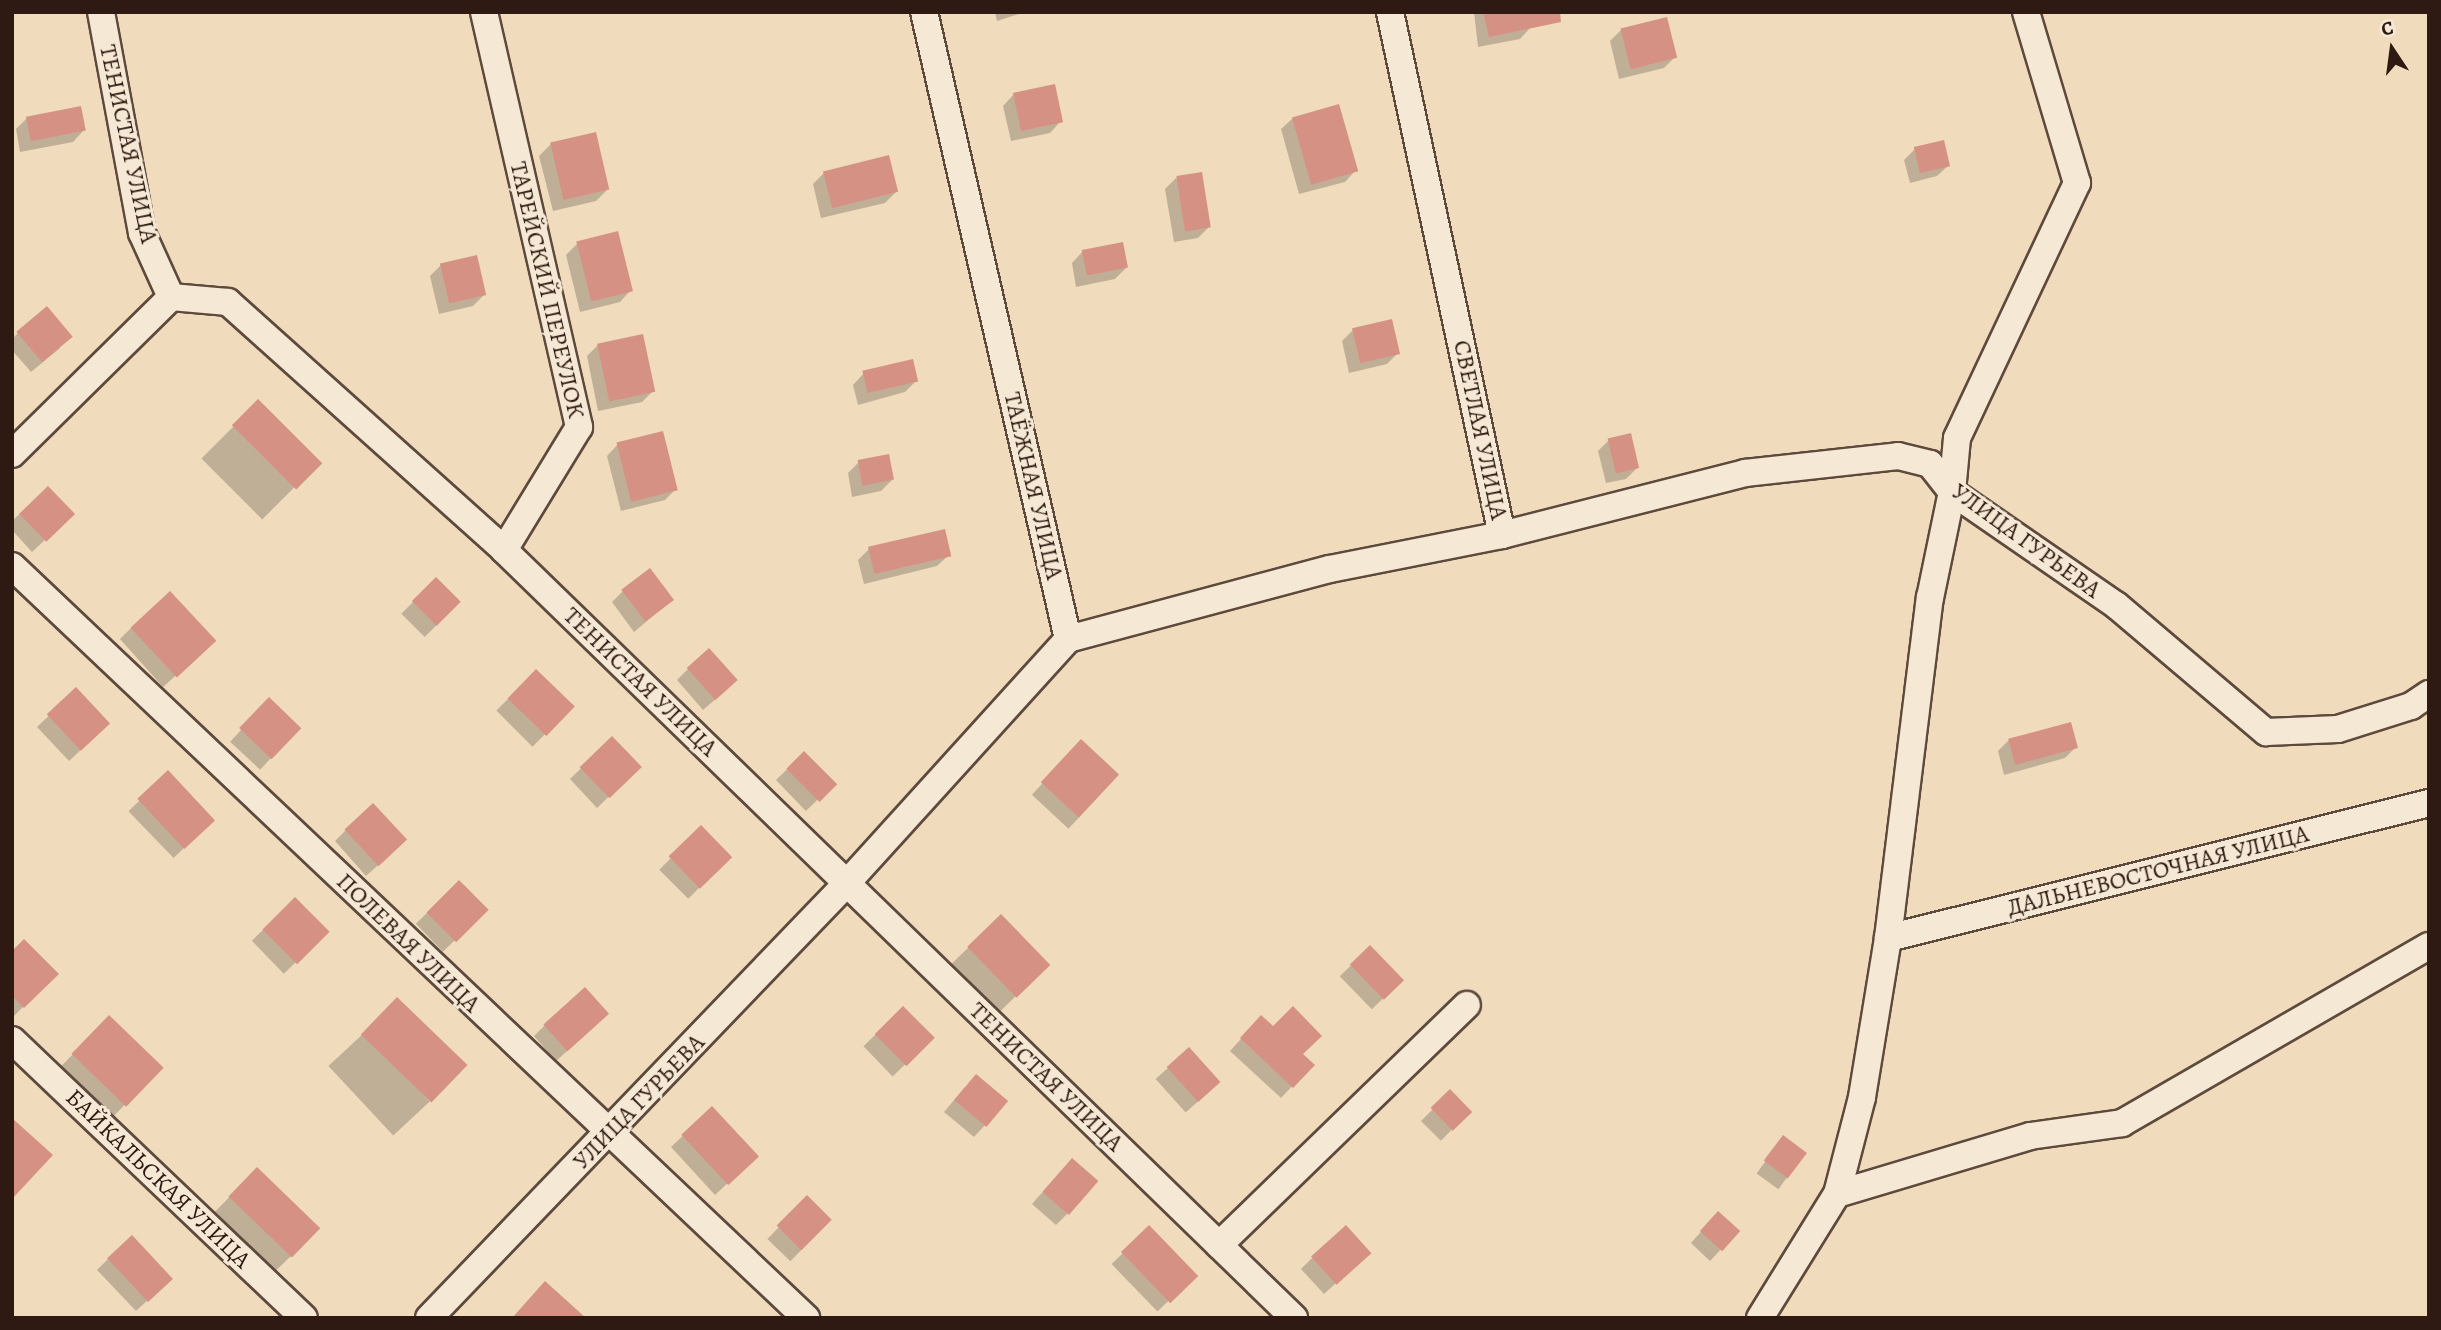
<!DOCTYPE html>
<html>
<head>
<meta charset="utf-8">
<style>
  body { margin:0 }
  #map { position:relative; width:2441px; height:1330px; overflow:hidden; background:#f0dbbd; font-family:Alegreya,serif }
  div>[style] { position:absolute }
  [style*='--x'] { left:calc(var(--x)*1px); top:calc(var(--y)*1px); width:calc(var(--w)*1px); rotate:calc(var(--a)*1deg) }
  .shadow>* { inset:0; background:#0003; transform-origin:0 0 }
  .building>* { inset:0; background:#d59284; transform-origin:0 0 }
  .roads { filter:drop-shadow(2px 0 #5e4a3d) drop-shadow(-2px 0 #5e4a3d) drop-shadow(0 2px #5e4a3d) drop-shadow(0 -2px #5e4a3d) }
  .minor>* { height:26px; margin:-13px; padding:0 13px; transform-origin:13px; border-radius:13px; background:#f5e8d4 }
  span { translate:-50% -50%; white-space:nowrap; text-align:center; line-height:1.15; -webkit-text-stroke:6px #f5e8d4; paint-order:stroke }
  .street-label { font-size:24px; color:#2e1a12 }
  .frame { position:absolute; inset:0; border:14px solid #2e1a12; pointer-events:none }
  .north { position:absolute; left:2357px; top:14px; width:70px; height:70px; -webkit-text-stroke:5px #f5e8d4; paint-order:stroke; rotate:347deg; font-size:19px; font-weight:700; line-height:28px; text-align:center; color:#2e1a12 }
  .north::after { content:''; display:block; margin:auto; width:24px; height:32px; background:#2e1a12; clip-path:polygon(50% 0,100% 100%,50% 72%,0 100%) }
</style>
</head>
<body>
<div id="map">
  <div class="shadow">
    <div style="clip-path:polygon(995px 12px,1025px 12px,997px 21px)"></div>
    <div style="clip-path:polygon(1474px 12px,1528px 12px,1531px 27px,1520px 39px,1478px 47px)"></div>
    <div style="clip-path:polygon(1621px 30px,1675px 57px,1664px 68px,1619px 79px,1610px 41px)"></div>
    <div style="clip-path:polygon(1014px 94px,1061px 121px,1050px 133px,1011px 141px,1003px 106px)"></div>
    <div style="clip-path:polygon(27px 118px,84px 130px,73px 142px,20px 152px,16px 129px)"></div>
    <div style="clip-path:polygon(1293px 118px,1356px 170px,1345px 182px,1299px 194px,1281px 129px)"></div>
    <div style="clip-path:polygon(551px 144px,607px 190px,596px 201px,553px 211px,539px 156px)"></div>
    <div style="clip-path:polygon(1915px 149px,1949px 165px,1937px 176px,1910px 183px,1904px 160px)"></div>
    <div style="clip-path:polygon(824px 173px,896px 192px,885px 203px,821px 218px,813px 184px)"></div>
    <div style="clip-path:polygon(1176px 178px,1209px 227px,1198px 238px,1174px 242px,1165px 189px)"></div>
    <div style="clip-path:polygon(577px 244px,631px 290px,620px 302px,580px 312px,566px 255px)"></div>
    <div style="clip-path:polygon(1083px 251px,1126px 268px,1115px 279px,1076px 287px,1072px 263px)"></div>
    <div style="clip-path:polygon(441px 265px,484px 295px,473px 306px,439px 314px,430px 276px)"></div>
    <div style="clip-path:polygon(1353px 330px,1398px 353px,1387px 364px,1349px 373px,1342px 341px)"></div>
    <div style="clip-path:polygon(18px 333px,60px 348px,31px 372px,12px 350px,12px 339px)"></div>
    <div style="clip-path:polygon(598px 345px,653px 391px,642px 402px,598px 411px,587px 356px)"></div>
    <div style="clip-path:polygon(864px 373px,916px 381px,905px 392px,858px 405px,853px 385px)"></div>
    <div style="left:258px;top:402px;width:86px;height:80px;rotate:45deg"></div>
    <div style="clip-path:polygon(1609px 440px,1637px 468px,1626px 479px,1606px 483px,1598px 451px)"></div>
    <div style="clip-path:polygon(618px 444px,676px 489px,665px 500px,621px 511px,607px 456px)"></div>
    <div style="clip-path:polygon(859px 462px,892px 480px,881px 491px,852px 497px,848px 473px)"></div>
    <div style="clip-path:polygon(48px 488px,61px 525px,32px 552px,12px 530px,12px 521px)"></div>
    <div style="clip-path:polygon(869px 549px,949px 555px,937px 566px,864px 584px,858px 560px)"></div>
    <div style="left:436px;top:579px;width:33px;height:49px;rotate:45deg"></div>
    <div style="clip-path:polygon(623px 591px,672px 600px,634px 632px,612px 602px)"></div>
    <div style="clip-path:polygon(131px 628px,202px 652px,163px 687px,120px 639px)"></div>
    <div style="clip-path:polygon(688px 669px,725px 691px,703px 710px,677px 680px)"></div>
    <div style="left:536px;top:671px;width:51px;height:56px;rotate:45deg"></div>
    <div style="clip-path:polygon(76px 690px,97px 735px,69px 761px,37px 727px)"></div>
    <div style="left:269px;top:700px;width:41px;height:57px;rotate:43deg"></div>
    <div style="clip-path:polygon(612px 738px,628px 778px,597px 808px,570px 779px)"></div>
    <div style="clip-path:polygon(2009px 740px,2076px 747px,2065px 758px,2004px 775px,1998px 751px)"></div>
    <div style="left:1081px;top:742px;width:50px;height:72px;rotate:43deg"></div>
    <div style="left:804px;top:753px;width:43px;height:39px;rotate:46deg"></div>
    <div style="left:168px;top:773px;width:65px;height:55px;rotate:46deg"></div>
    <div style="left:701px;top:828px;width:41px;height:59px;rotate:45deg"></div>
    <div style="clip-path:polygon(346px 830px,394px 851px,366px 876px,335px 841px)"></div>
    <div style="left:459px;top:882px;width:39px;height:60px;rotate:46deg"></div>
    <div style="left:295px;top:899px;width:46px;height:60px;rotate:46deg"></div>
    <div style="left:1001px;top:916px;width:68px;height:91px;rotate:46deg"></div>
    <div style="left:1370px;top:947px;width:46px;height:42px;rotate:46deg"></div>
    <div style="clip-path:polygon(12px 954px,56px 974px,12px 1018px)"></div>
    <div style="left:903px;top:1008px;width:42px;height:55px;rotate:46deg"></div>
    <div style="clip-path:polygon(545px 1025px,596px 1025px,556px 1061px,534px 1036px)"></div>
    <div style="clip-path:polygon(1250px 1029px,1312px 1065px,1281px 1098px,1230px 1051px)"></div>
    <div style="left:365px;top:1032px;width:95px;height:50px;rotate:47deg"></div>
    <div style="left:1189px;top:1049px;width:45px;height:45px;rotate:48deg"></div>
    <div style="clip-path:polygon(77px 1050px,161px 1068px,93px 1137px,41px 1087px)"></div>
    <div style="clip-path:polygon(965px 1087px,985px 1125px,974px 1137px,944px 1112px)"></div>
    <div style="left:1450px;top:1092px;width:28px;height:41px;rotate:45deg"></div>
    <div style="clip-path:polygon(712px 1108px,745px 1167px,715px 1195px,671px 1147px)"></div>
    <div style="left:1783px;top:1137px;width:27px;height:45px;rotate:36deg"></div>
    <div style="clip-path:polygon(257px 1169px,291px 1256px,258px 1288px,197px 1230px)"></div>
    <div style="clip-path:polygon(1061px 1171px,1067px 1214px,1056px 1225px,1032px 1204px)"></div>
    <div style="left:807px;top:1198px;width:32px;height:57px;rotate:44deg"></div>
    <div style="clip-path:polygon(1707px 1225px,1738px 1231px,1710px 1261px,1691px 1243px)"></div>
    <div style="left:1149px;top:1228px;width:66px;height:52px;rotate:46deg"></div>
    <div style="clip-path:polygon(1312px 1258px,1357px 1264px,1324px 1294px,1301px 1269px)"></div>
    <div style="clip-path:polygon(108px 1259px,159px 1290px,136px 1311px,97px 1270px)"></div>
  </div>
  <div class="building">
    <div style="clip-path:polygon(1483px 12px,1560px 12px,1561px 22px,1489px 37px)"></div>
    <div style="left:1667px;top:17px;width:42px;height:48px;rotate:76deg"></div>
    <div style="left:1055px;top:84px;width:39px;height:43px;rotate:78deg"></div>
    <div style="left:1339px;top:104px;width:70px;height:49px;rotate:74deg"></div>
    <div style="left:81px;top:106px;width:25px;height:56px;rotate:79deg"></div>
    <div style="left:596px;top:132px;width:59px;height:47px;rotate:77deg"></div>
    <div style="left:1944px;top:140px;width:27px;height:31px;rotate:77deg"></div>
    <div style="left:889px;top:155px;width:38px;height:68px;rotate:76deg"></div>
    <div style="left:1202px;top:172px;width:56px;height:26px;rotate:81deg"></div>
    <div style="left:618px;top:231px;width:62px;height:43px;rotate:76deg"></div>
    <div style="left:1123px;top:242px;width:26px;height:42px;rotate:79deg"></div>
    <div style="left:477px;top:255px;width:41px;height:38px;rotate:77deg"></div>
    <div style="left:47px;top:306px;width:40px;height:40px;rotate:50deg"></div>
    <div style="left:1392px;top:319px;width:36px;height:41px;rotate:77deg"></div>
    <div style="left:643px;top:334px;width:59px;height:47px;rotate:78deg"></div>
    <div style="left:913px;top:359px;width:23px;height:52px;rotate:77deg"></div>
    <div style="left:258px;top:399px;width:91px;height:37px;rotate:45deg"></div>
    <div style="left:663px;top:431px;width:61px;height:48px;rotate:76deg"></div>
    <div style="left:1631px;top:433px;width:36px;height:24px;rotate:77deg"></div>
    <div style="left:889px;top:454px;width:26px;height:32px;rotate:79deg"></div>
    <div style="left:48px;top:486px;width:39px;height:40px;rotate:46deg"></div>
    <div style="left:945px;top:529px;width:28px;height:79px;rotate:77deg"></div>
    <div style="left:650px;top:568px;width:40px;height:36px;rotate:53deg"></div>
    <div style="left:436px;top:577px;width:35px;height:34px;rotate:45deg"></div>
    <div style="left:170px;top:591px;width:68px;height:54px;rotate:47deg"></div>
    <div style="left:709px;top:648px;width:43px;height:30px;rotate:48deg"></div>
    <div style="left:536px;top:669px;width:54px;height:41px;rotate:44deg"></div>
    <div style="left:76px;top:687px;width:50px;height:40px;rotate:47deg"></div>
    <div style="left:269px;top:697px;width:45px;height:43px;rotate:44deg"></div>
    <div style="left:2071px;top:722px;width:27px;height:65px;rotate:75deg"></div>
    <div style="left:612px;top:736px;width:43px;height:45px;rotate:46deg"></div>
    <div style="left:1081px;top:739px;width:52px;height:59px;rotate:43deg"></div>
    <div style="left:804px;top:751px;width:47px;height:25px;rotate:45deg"></div>
    <div style="left:168px;top:770px;width:69px;height:42px;rotate:47deg"></div>
    <div style="left:373px;top:803px;width:50px;height:39px;rotate:47deg"></div>
    <div style="left:701px;top:825px;width:45px;height:45px;rotate:46deg"></div>
    <div style="left:459px;top:880px;width:42px;height:46px;rotate:45deg"></div>
    <div style="left:295px;top:897px;width:49px;height:46px;rotate:45deg"></div>
    <div style="left:1001px;top:914px;width:71px;height:47px;rotate:46deg"></div>
    <div style="clip-path:polygon(24px 939px,59px 974px,24px 1008px,12px 996px,12px 951px)"></div>
    <div style="left:1370px;top:945px;width:49px;height:28px;rotate:46deg"></div>
    <div style="left:585px;top:987px;width:36px;height:56px;rotate:48deg"></div>
    <div style="left:397px;top:997px;width:98px;height:52px;rotate:44deg"></div>
    <div style="left:903px;top:1006px;width:45px;height:40px;rotate:45deg"></div>
    <div style="clip-path:polygon(1293px 1006px,1322px 1036px,1303px 1054px,1315px 1065px,1293px 1088px,1240px 1038px,1261px 1015px,1273px 1026px)"></div>
    <div style="left:109px;top:1015px;width:76px;height:54px;rotate:44deg"></div>
    <div style="left:1189px;top:1047px;width:47px;height:30px;rotate:48deg"></div>
    <div style="left:976px;top:1074px;width:42px;height:34px;rotate:40deg"></div>
    <div style="left:1450px;top:1089px;width:32px;height:27px;rotate:46deg"></div>
    <div style="left:712px;top:1106px;width:69px;height:42px;rotate:47deg"></div>
    <div style="clip-path:polygon(12px 1118px,53px 1155px,12px 1199px)"></div>
    <div style="left:1783px;top:1135px;width:30px;height:32px;rotate:37deg"></div>
    <div style="left:1072px;top:1158px;width:35px;height:45px;rotate:41deg"></div>
    <div style="left:257px;top:1167px;width:88px;height:41px;rotate:44deg"></div>
    <div style="left:807px;top:1195px;width:35px;height:43px;rotate:45deg"></div>
    <div style="left:1718px;top:1211px;width:30px;height:27px;rotate:42deg"></div>
    <div style="left:1149px;top:1225px;width:71px;height:39px;rotate:46deg"></div>
    <div style="left:1346px;top:1225px;width:38px;height:47px;rotate:48deg"></div>
    <div style="left:132px;top:1235px;width:60px;height:34px;rotate:47deg"></div>
    <div style="clip-path:polygon(545px 1281px,586px 1318px,512px 1318px)"></div>
  </div>
  <div class="roads">
    <div class="minor">
      <div style="--x:101;--y:12;--w:225;--a:79.5"></div>
      <div style="--x:142;--y:233;--w:70;--a:65.6"></div>
      <div style="--x:171;--y:297;--w:57;--a:5"></div>
      <div style="--x:228;--y:302;--w:371;--a:41.9"></div>
      <div style="--x:504;--y:550;--w:1102;--a:44.19"></div>
      <div style="--x:484;--y:12;--w:426;--a:77.1"></div>
      <div style="--x:579;--y:427;--w:144;--a:121.4"></div>
      <div style="--x:12;--y:454;--w:223;--a:-44.6"></div>
      <div style="--x:1502;--y:535;--w:251;--a:-14.3"></div>
      <div style="--x:1745;--y:473;--w:154;--a:-6.3"></div>
      <div style="--x:1898;--y:456;--w:33;--a:14"></div>
      <div style="--x:1930;--y:464;--w:36;--a:52"></div>
      <div style="--x:1952;--y:492;--w:199;--a:34.6"></div>
      <div style="--x:2116;--y:605;--w:197;--a:40.3"></div>
      <div style="--x:2266;--y:732;--w:72;--a:-2.4"></div>
      <div style="--x:2338;--y:729;--w:77;--a:-17.5"></div>
      <div style="--x:2411;--y:706;--w:22;--a:-34"></div>
      <div style="--x:12;--y:566;--w:1094;--a:43.44"></div>
      <div style="--x:1068;--y:639;--w:271;--a:-15"></div>
      <div style="--x:1330;--y:569;--w:175;--a:-11.2"></div>
      <div style="--x:1502;--y:535;--w:535;--a:-102.09"></div>
      <div style="--x:1888;--y:938;--w:558;--a:-14.01"></div>
      <div style="--x:12;--y:1040;--w:403;--a:43.6"></div>
      <div style="--x:1837;--y:1194;--w:202;--a:-16.7"></div>
      <div style="--x:2030;--y:1136;--w:93;--a:-8"></div>
      <div style="--x:2122;--y:1123;--w:354;--a:-30"></div>
      <div style="--x:1219;--y:1245;--w:345;--a:-44.1"></div>
      <div style="--x:429;--y:1318;--w:602;--a:-46.14"></div>
      <div style="--x:846;--y:884;--w:331;--a:-47.8"></div>
      <div style="--x:1068;--y:639;--w:643;--a:-102.93"></div>
      <div style="--x:1760;--y:1318;--w:146;--a:-58.2"></div>
      <div style="--x:1837;--y:1194;--w:100;--a:-75.5"></div>
      <div style="--x:1862;--y:1097;--w:161;--a:-80.7"></div>
      <div style="--x:1888;--y:938;--w:343;--a:-83"></div>
      <div style="--x:1930;--y:598;--w:108;--a:-78.3"></div>
      <div style="--x:1952;--y:492;--w:54;--a:-84.7"></div>
      <div style="--x:1957;--y:438;--w:282;--a:-64.8"></div>
      <div style="--x:2077;--y:183;--w:178;--a:-106.6"></div>
    </div>
  </div>
  <div class="street-label">
    <span style="left:128px;top:144px;rotate:78deg">ТЕНИСТАЯ УЛИЦА</span>
    <span style="left:547px;top:290px;rotate:77deg">ТАРЕЙСКИЙ ПЕРЕУЛОК</span>
    <span style="left:1480px;top:430px;rotate:78deg">СВЕТЛАЯ УЛИЦА</span>
    <span style="left:1033px;top:486px;rotate:77deg">ТАЁЖНАЯ УЛИЦА</span>
    <span style="left:2026px;top:541px;rotate:36deg">УЛИЦА ГУРЬЕВА</span>
    <span style="left:640px;top:682px;rotate:44deg">ТЕНИСТАЯ УЛИЦА</span>
    <span style="left:2158px;top:871px;rotate:-14deg">ДАЛЬНЕВОСТОЧНАЯ УЛИЦА</span>
    <span style="left:408px;top:943px;rotate:44deg">ПОЛЕВАЯ УЛИЦА</span>
    <span style="left:1046px;top:1077px;rotate:44deg">ТЕНИСТАЯ УЛИЦА</span>
    <span style="left:639px;top:1102px;rotate:-46deg">УЛИЦА ГУРЬЕВА</span>
    <span style="left:158px;top:1179px;rotate:44deg">БАЙКАЛЬСКАЯ УЛИЦА</span>
  </div>
  <div class="frame"></div>
  <div class="north">С</div>
</div>
</body>
</html>
